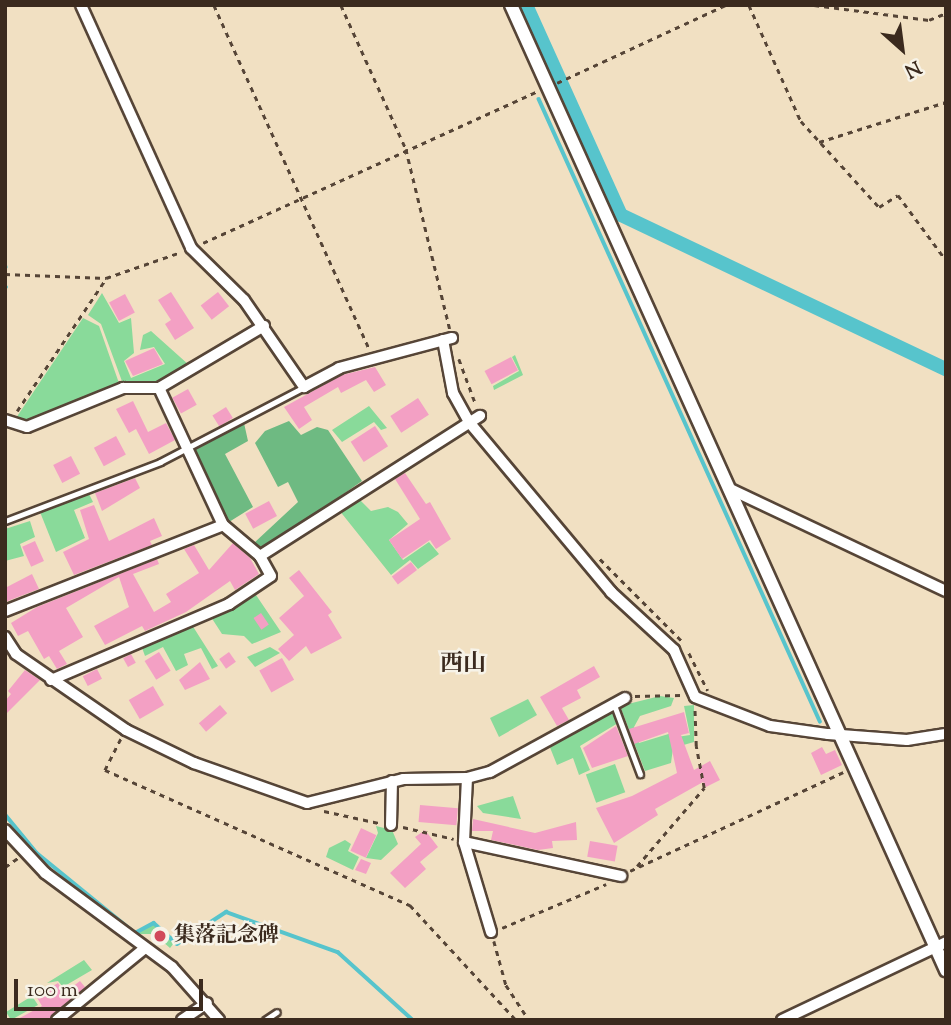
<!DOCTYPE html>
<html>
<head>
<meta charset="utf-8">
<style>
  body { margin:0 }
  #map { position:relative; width:951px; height:1025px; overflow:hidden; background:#f1e0c2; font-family:"Sorts Mill Goudy","Noto Serif JP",serif }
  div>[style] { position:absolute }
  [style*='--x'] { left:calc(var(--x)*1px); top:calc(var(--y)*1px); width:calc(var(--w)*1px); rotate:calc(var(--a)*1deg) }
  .green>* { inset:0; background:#89da9a; transform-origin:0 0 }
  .forest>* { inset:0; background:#6eba82 }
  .stream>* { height:3.5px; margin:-1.75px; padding:0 1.75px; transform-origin:1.75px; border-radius:1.75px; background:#57c4cc }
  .canal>* { height:14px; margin:-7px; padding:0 7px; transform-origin:7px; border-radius:7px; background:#57c4cc }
  .building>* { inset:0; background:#f3a0c4; transform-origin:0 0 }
  .path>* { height:2.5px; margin-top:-1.25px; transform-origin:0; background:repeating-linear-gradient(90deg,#564537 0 5px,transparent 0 10px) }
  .roads { filter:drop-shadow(2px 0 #564537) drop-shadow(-2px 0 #564537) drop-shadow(0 2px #564537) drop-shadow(0 -2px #564537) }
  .service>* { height:5px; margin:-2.5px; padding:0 2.5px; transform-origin:2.5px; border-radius:2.5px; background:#fff }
  .minor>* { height:10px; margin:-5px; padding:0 5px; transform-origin:5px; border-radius:5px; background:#fff }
  .tertiary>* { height:12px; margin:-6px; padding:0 6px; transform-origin:6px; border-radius:6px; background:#fff }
  .dots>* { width:19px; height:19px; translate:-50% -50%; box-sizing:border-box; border:4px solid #f7f3e8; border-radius:50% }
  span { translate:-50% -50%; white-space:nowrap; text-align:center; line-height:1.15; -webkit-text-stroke:5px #f7f3e8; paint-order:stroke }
  .poi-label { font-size:21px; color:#3b2a1e; font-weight:700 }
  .left { translate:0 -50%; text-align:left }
  .neighbourhood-label { font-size:23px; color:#3b2a1e; font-weight:700 }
  .frame { position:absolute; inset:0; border:7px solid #3b2a1e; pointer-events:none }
  .north { position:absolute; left:867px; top:14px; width:70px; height:70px; -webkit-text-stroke:5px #f7f3e8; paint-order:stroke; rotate:152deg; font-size:19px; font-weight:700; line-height:28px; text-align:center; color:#3b2a1e }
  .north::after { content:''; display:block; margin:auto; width:24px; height:32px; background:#3b2a1e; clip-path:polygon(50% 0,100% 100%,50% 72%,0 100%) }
  .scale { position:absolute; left:14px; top:979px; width:189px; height:32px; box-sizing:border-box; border:4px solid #3b2a1e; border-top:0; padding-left:9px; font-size:21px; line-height:24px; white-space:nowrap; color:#3b2a1e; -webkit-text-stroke:5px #f7f3e8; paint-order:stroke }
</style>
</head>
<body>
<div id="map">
  <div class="green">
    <div style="clip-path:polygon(102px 293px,119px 323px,131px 318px,134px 353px,124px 361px,131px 378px,165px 364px,154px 347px,140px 350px,143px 335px,151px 331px,189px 365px,160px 384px,123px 384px,101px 324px,88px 315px)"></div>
    <div style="clip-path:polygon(83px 318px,99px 326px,120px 386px,27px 424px,14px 421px)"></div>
    <div style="clip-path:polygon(515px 355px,523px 375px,494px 390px,493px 386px,519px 371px,512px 357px)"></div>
    <div style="clip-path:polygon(369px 406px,387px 428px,381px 430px,374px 422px,342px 442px,332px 430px)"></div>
    <div style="clip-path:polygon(89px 494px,93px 502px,74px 510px,85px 538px,56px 552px,40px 512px)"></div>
    <div style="clip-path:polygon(358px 498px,371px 511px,388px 507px,398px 512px,408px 524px,389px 540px,403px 560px,429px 542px,439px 554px,418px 569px,410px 560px,391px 575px,339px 510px)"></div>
    <div style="clip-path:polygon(30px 521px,35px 537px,20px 544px,24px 556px,5px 561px,5px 529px)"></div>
    <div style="clip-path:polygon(256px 595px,281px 632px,252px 644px,244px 636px,222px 634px,211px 617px)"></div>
    <div style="clip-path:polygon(192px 625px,218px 666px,212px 669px,201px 648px,184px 654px,188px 665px,176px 671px,163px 647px,145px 656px,141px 645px)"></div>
    <div style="clip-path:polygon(270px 647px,280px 653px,255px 667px,247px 657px)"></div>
    <div style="clip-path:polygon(660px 696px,674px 698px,671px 706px,640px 716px,634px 727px,639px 743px,675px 732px,677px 737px,690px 735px,684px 706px,694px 705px,694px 742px,673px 748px,671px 763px,645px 771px,620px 706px)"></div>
    <div style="clip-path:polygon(528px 699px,537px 715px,499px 737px,490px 718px)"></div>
    <div style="clip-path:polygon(613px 709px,618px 723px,580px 746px,590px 770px,579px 775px,573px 758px,557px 765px,549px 745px)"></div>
    <div style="left:615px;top:764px;width:30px;height:31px;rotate:70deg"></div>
    <div style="clip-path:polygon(513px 796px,521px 819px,483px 813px,477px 806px)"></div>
    <div style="clip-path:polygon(376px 826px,392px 830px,398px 844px,381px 860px,366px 858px,378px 833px)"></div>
    <div style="clip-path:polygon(345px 840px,351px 844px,348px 851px,359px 857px,353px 870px,326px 857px,329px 848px)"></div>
    <div style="clip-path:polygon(154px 924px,174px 943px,170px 948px,154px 934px,134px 934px)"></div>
    <div style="clip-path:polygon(84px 960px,92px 970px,63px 987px,58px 981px,47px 983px)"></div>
    <div style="clip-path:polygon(32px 996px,38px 1005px,11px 1020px,6px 1012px)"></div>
  </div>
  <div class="forest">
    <div style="clip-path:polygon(289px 421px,301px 435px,317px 427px,328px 430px,362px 481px,262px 551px,254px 543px,298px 502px,288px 482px,278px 487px,255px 443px,265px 431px)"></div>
    <div style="clip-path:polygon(244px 423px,248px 441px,225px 454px,253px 507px,229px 522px,193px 449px)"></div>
  </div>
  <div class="stream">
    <div style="--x:539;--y:99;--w:683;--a:65.69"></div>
    <div style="--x:5;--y:264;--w:3;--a:72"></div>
    <div style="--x:5;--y:288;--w:1;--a:-45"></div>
    <div style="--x:5;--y:814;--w:50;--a:50.6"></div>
    <div style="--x:37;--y:853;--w:127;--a:39.2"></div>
    <div style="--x:135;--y:933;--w:21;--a:-28"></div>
    <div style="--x:154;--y:923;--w:31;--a:42"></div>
    <div style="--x:177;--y:944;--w:59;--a:-33.1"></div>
    <div style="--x:226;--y:912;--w:119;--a:19.7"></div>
    <div style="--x:338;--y:952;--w:101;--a:42.2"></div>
  </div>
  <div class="canal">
    <div style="--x:526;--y:5;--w:230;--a:65.7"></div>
    <div style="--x:621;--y:215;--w:360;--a:25.4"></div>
  </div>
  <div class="building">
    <div style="clip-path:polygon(171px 292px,194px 328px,175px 340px,165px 324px,171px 320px,158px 300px)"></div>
    <div style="left:218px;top:292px;width:18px;height:22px;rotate:52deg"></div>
    <div style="left:125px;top:294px;width:21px;height:18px;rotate:62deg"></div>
    <div style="clip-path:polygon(154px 348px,163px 364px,133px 376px,125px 361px)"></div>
    <div style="left:511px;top:357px;width:15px;height:30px;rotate:62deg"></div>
    <div style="clip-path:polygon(375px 367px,386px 385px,374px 392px,366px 380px,341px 393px,338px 387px,304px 407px,312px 420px,299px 429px,284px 407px,342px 375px)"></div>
    <div style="left:188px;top:389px;width:18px;height:18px;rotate:61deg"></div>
    <div style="left:418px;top:398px;width:20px;height:33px;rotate:57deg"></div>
    <div style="clip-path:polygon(133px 401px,148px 432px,166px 423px,175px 440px,149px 454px,136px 429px,129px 433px,116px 409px)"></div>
    <div style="left:226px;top:407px;width:13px;height:16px;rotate:58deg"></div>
    <div style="left:375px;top:426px;width:24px;height:29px;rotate:57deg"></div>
    <div style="left:116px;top:436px;width:21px;height:25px;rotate:62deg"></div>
    <div style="left:71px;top:456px;width:20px;height:20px;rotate:63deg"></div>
    <div style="clip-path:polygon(405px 473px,426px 504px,430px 502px,451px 539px,436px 549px,430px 540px,402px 559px,389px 540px,420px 519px,395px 479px)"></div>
    <div style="clip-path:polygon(135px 478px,140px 488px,102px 511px,95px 493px)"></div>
    <div style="left:269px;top:501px;width:17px;height:27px;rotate:62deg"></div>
    <div style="clip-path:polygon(94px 505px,109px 541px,154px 518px,162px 536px,150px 541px,152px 545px,74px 575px,63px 552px,89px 539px,80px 510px)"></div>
    <div style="left:35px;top:541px;width:22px;height:14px;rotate:66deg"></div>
    <div style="clip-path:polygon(233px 543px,250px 558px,259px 574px,235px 590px,230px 581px,186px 612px,145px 631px,142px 626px,105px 645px,94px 626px,129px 607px,119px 577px,66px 608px,83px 637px,59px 651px,67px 664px,57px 669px,49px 656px,44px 659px,28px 631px,18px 636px,11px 623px,37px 607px,157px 559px,159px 564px,133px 574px,154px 612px,171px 602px,166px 594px,199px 573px,184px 549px,194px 545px,209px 570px)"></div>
    <div style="left:411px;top:562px;width:10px;height:24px;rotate:53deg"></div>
    <div style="clip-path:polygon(299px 570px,332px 612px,328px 615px,342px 638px,311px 654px,306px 646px,289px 661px,278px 649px,294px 635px,279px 618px,304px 596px,289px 578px)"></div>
    <div style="clip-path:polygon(32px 574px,39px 589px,5px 602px,5px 588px)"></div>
    <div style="left:261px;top:613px;width:14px;height:9px;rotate:56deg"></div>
    <div style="left:159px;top:652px;width:22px;height:17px;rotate:58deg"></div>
    <div style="left:229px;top:652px;width:12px;height:12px;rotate:55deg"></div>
    <div style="left:131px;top:654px;width:10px;height:9px;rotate:61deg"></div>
    <div style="left:282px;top:658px;width:25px;height:26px;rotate:61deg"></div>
    <div style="clip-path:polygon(200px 662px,210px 679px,185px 690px,179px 680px)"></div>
    <div style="clip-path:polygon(594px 666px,600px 677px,577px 690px,581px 698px,562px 708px,569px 720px,557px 726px,540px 697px)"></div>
    <div style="left:97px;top:669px;width:11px;height:16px;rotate:63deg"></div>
    <div style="clip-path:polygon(25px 670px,40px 680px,5px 715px,5px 701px,11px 694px,8px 691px)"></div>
    <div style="left:153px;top:686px;width:22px;height:28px;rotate:60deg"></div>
    <div style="left:220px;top:705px;width:11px;height:28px;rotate:49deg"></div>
    <div style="clip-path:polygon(684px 712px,689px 733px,681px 735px,694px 770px,710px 761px,720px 780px,706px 787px,703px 782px,655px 809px,658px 815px,614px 843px,596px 808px,632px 796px,677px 773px,668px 732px,634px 744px,629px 729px)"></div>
    <div style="clip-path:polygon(616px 726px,628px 756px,592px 768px,583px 748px)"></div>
    <div style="clip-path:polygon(822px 747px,826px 754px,835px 750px,842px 765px,821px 775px,811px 753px)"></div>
    <div style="left:420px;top:805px;width:38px;height:17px;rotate:5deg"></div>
    <div style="clip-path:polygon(473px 819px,535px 833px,576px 822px,577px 840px,552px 841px,553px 848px,538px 850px,491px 840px,493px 831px,472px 831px)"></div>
    <div style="left:361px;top:828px;width:17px;height:25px;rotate:25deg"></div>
    <div style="clip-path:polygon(425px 830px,438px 847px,420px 862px,426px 869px,405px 888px,390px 873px,421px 844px,415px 837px)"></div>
    <div style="left:590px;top:841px;width:28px;height:16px;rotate:10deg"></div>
    <div style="clip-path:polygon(361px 859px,371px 863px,366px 874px,355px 870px)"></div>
    <div style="clip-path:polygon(80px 981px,85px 987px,49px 1020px,16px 1020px,42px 1006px,36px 996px,58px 983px,64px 993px)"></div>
  </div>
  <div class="path">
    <div style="--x:214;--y:5;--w:377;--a:65.7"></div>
    <div style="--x:341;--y:5;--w:158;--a:65.7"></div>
    <div style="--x:406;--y:149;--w:185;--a:76.3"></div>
    <div style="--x:749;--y:5;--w:127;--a:65.9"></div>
    <div style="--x:801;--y:121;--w:116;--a:47.8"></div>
    <div style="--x:879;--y:207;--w:22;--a:-32"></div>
    <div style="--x:898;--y:195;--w:81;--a:53.6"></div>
    <div style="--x:814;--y:5;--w:116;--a:7.4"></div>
    <div style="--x:929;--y:20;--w:18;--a:-22"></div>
    <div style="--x:557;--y:83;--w:186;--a:-24.8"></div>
    <div style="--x:819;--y:142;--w:133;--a:-17.5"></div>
    <div style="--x:203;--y:243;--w:368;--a:-24.4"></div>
    <div style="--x:5;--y:274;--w:101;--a:2.3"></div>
    <div style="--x:106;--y:278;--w:79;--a:-19.1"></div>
    <div style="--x:459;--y:359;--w:49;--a:69.7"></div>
    <div style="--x:17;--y:411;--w:158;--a:-56.1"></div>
    <div style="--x:600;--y:559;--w:116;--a:45"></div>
    <div style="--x:689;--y:653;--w:42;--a:63.4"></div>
    <div style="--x:635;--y:696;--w:46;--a:-1.2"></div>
    <div style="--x:121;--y:739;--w:35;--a:117"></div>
    <div style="--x:105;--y:770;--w:334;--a:23.9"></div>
    <div style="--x:410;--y:905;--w:156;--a:47.3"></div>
    <div style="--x:324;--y:811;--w:56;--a:12.3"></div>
    <div style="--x:403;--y:827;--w:52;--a:13.2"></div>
    <div style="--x:637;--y:866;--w:103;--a:-49.3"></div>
    <div style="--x:704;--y:788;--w:43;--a:-100.8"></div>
    <div style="--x:696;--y:746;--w:36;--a:-92"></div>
    <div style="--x:5;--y:867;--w:16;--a:-35"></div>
    <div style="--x:630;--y:871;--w:235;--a:-24.9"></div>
    <div style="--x:502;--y:928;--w:113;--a:-22.9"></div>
    <div style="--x:494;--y:941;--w:46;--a:74.7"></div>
    <div style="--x:506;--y:985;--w:42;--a:56.7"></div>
  </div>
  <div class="roads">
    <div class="service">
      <div style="--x:5;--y:521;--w:166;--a:-20.8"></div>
      <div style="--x:160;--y:462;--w:162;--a:-27.5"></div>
      <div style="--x:614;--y:705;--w:74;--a:69.4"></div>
      <div style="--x:265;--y:1020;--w:14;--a:-34"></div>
    </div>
    <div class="minor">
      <div style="--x:81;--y:5;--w:267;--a:65.6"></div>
      <div style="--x:191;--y:248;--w:74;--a:44.5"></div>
      <div style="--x:244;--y:300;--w:106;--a:55.4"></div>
      <div style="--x:304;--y:387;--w:40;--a:-28"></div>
      <div style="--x:339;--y:368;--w:117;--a:-14.9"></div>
      <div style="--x:443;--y:340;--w:54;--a:79.3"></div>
      <div style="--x:453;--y:393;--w:33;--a:61"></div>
      <div style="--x:469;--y:422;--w:222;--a:50.1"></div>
      <div style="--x:611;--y:592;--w:86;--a:42.6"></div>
      <div style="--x:674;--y:650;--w:51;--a:65.9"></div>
      <div style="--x:695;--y:697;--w:80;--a:21.1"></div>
      <div style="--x:770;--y:726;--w:59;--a:7.9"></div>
      <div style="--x:828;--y:734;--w:79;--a:4.3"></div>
      <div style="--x:907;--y:740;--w:39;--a:-9"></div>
      <div style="--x:5;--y:420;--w:23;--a:18"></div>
      <div style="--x:27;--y:427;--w:104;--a:-22.1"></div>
      <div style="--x:123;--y:388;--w:36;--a:0"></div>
      <div style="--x:159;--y:388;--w:122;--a:-30.6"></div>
      <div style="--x:730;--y:489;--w:239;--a:25.3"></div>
      <div style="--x:260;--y:556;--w:261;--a:-32.5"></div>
      <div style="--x:5;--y:611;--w:234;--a:-21.5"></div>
      <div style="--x:5;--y:637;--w:20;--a:57"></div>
      <div style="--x:16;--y:654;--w:134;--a:34.6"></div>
      <div style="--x:126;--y:730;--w:76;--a:25.9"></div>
      <div style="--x:194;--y:763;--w:120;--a:19.5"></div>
      <div style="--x:307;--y:803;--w:99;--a:-14"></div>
      <div style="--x:403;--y:779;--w:64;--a:-0.9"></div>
      <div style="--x:467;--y:778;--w:24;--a:-15"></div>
      <div style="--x:490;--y:772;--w:154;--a:-28.7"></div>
      <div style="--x:51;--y:680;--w:194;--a:-23.1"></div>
      <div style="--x:229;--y:604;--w:50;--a:-33.7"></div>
      <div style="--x:271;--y:576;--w:23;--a:-119"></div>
      <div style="--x:260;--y:556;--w:48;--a:-140"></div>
      <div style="--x:223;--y:525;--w:151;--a:-115"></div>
      <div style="--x:467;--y:778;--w:64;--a:92.7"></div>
      <div style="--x:464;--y:842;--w:94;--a:73.3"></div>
      <div style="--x:391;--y:825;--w:44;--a:-88.7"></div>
      <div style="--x:5;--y:830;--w:59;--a:47.1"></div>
      <div style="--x:45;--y:873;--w:158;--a:36.5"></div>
      <div style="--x:172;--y:967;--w:71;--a:48.4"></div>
      <div style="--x:464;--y:842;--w:161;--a:12.2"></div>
      <div style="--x:57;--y:1020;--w:114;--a:-39.3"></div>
      <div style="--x:182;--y:1020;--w:30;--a:-34"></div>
      <div style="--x:782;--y:1020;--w:182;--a:-25.4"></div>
    </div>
    <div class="tertiary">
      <div style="--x:511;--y:5;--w:1059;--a:65.74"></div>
    </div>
  </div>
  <div class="dots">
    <div style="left:160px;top:936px;background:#d1495b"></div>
  </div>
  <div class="poi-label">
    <span class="left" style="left:174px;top:936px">集落記念碑</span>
  </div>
  <div class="neighbourhood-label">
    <span style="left:463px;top:665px">西山</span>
  </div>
  <div class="frame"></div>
  <div class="north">N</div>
  <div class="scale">100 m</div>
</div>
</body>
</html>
